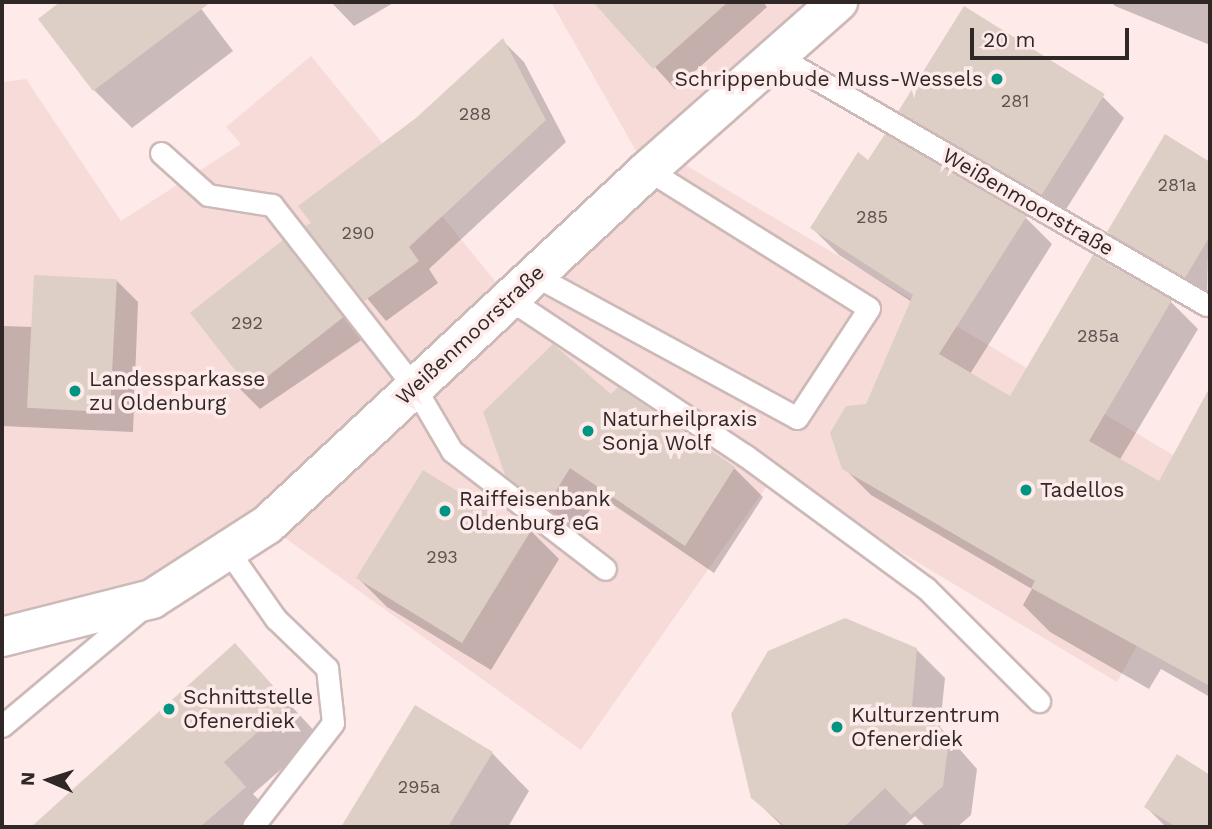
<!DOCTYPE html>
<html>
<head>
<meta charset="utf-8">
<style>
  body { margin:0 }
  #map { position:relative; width:1212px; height:829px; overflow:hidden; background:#fdeae9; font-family:"Work Sans",sans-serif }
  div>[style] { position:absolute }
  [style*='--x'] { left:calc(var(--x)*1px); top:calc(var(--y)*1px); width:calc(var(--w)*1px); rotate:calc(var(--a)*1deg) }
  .built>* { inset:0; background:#f6dbd9 }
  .shadow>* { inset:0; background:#0003 }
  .building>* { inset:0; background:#decfc6; transform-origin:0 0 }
  .roads { filter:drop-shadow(2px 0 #ccb9b8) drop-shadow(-2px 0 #ccb9b8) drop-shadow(0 2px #ccb9b8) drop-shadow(0 -2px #ccb9b8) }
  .service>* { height:21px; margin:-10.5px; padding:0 10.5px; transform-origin:10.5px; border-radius:10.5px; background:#fff }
  .minor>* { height:38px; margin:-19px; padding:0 19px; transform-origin:19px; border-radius:19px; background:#fff }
  .dots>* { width:19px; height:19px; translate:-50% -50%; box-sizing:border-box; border:4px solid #fdeae9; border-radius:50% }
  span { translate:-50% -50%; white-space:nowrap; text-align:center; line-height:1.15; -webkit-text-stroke:7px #fdeae9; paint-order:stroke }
  .number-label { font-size:18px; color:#5b524f }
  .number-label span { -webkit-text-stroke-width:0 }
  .poi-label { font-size:21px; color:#2f2827 }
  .right { translate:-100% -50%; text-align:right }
  .left { translate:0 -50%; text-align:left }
  .street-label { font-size:21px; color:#2f2827 }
  .frame { position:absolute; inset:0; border:4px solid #2f2827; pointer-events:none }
  .north { position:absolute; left:14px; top:745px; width:70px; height:70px; -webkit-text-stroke:5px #fdeae9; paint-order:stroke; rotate:273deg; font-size:19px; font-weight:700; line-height:28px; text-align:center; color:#2f2827 }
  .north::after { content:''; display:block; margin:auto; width:24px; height:32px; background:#2f2827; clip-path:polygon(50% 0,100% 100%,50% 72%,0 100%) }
  .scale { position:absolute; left:970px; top:28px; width:159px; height:32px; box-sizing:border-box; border:4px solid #2f2827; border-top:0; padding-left:9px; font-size:21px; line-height:24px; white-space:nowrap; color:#2f2827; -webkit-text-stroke:5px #fdeae9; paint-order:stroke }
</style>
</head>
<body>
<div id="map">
  <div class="built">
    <div style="clip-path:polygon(551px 2px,839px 2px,667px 154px,1210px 477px,1210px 513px,1117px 682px,774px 476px,581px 750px,267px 525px,146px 592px,2px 617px,4px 82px,26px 79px,121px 221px,241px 144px,226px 127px,311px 56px,509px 298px,647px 170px)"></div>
  </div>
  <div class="shadow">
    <div style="clip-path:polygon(63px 2px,196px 2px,233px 51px,132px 128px,94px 90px,40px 19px)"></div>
    <div style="clip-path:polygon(331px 2px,395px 2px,354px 26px)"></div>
    <div style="clip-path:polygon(596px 2px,763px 2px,767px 7px,675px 89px)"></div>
    <div style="clip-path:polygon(1111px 2px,1210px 2px,1210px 45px,1115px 6px)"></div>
    <div style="clip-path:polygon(503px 41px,524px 62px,566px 142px,429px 269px,438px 283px,386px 321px,308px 227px)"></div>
    <div style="clip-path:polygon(1103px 97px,1124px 118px,1063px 214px,922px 132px,901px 111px)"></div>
    <div style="clip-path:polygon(1165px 137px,1210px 166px,1207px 298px,1130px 253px,1109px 232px)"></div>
    <div style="clip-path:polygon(869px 162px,1026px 218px,1052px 244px,970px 374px,1011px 398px,1094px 257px,1171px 302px,1198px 329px,1119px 461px,1159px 484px,1210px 390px,1210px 697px,1161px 669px,1149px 689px,1050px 632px,1023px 605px,1032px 589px,871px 495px,844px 468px,912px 302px,839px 255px,812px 228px)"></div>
    <div style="clip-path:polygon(283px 242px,363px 339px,260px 409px,239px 388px)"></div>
    <div style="clip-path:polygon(117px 281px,138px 302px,133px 432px,2px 426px,2px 326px,34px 327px)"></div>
    <div style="clip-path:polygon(611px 397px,734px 468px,763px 497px,714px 573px,599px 495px,575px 534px,506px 474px)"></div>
    <div style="clip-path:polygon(531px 531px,559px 559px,491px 670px,387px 607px,358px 578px,527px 536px)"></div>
    <div style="clip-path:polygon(235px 645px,319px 736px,253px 794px,276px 818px,265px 827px,33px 827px)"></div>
    <div style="clip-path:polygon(916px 649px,945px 678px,940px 727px,977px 769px,971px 815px,957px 827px,926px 827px,915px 816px,903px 827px,783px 827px,753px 798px)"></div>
    <div style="clip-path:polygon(492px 753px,529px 791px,508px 827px,352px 827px,346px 821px)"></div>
    <div style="clip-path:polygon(1177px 757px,1210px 777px,1210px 827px,1166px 827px,1146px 807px)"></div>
  </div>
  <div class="building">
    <div style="clip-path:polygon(60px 2px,211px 2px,93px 91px,38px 19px)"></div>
    <div style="clip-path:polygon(593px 2px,728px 2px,653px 69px)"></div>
    <div style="left:964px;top:6px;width:166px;height:124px;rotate:32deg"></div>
    <div style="clip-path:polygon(503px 38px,546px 120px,409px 247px,419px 261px,364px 301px,305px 226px,311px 223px,298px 206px,416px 118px)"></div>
    <div style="clip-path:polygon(885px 134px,1027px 216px,939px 354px,1010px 396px,1093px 255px,1172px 300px,1089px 441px,1159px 481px,1210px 387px,1210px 686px,1031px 588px,1035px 581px,842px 469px,830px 433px,846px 406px,866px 404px,913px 295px,810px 228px,858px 152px,868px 160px)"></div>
    <div style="clip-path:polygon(1165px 134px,1210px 162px,1210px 236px,1185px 278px,1107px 232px)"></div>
    <div style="left:283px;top:240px;width:98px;height:118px;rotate:52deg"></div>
    <div style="left:34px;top:275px;width:83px;height:133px;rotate:3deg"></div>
    <div style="clip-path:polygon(553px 344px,611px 394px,618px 387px,735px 467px,685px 546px,570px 468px,546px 507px,505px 475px,483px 412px)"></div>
    <div style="clip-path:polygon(423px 470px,524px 532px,520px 520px,532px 529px,462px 643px,356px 578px)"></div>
    <div style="clip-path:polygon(845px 618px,917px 648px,912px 706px,930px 714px,949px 739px,943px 786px,911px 815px,885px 788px,844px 827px,786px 827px,751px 798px,731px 714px,768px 651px)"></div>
    <div style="clip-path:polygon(235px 643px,289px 704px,224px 762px,246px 787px,200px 827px,31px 827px)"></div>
    <div style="clip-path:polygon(415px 705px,493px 752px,448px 827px,341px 827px)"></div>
    <div style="clip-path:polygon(1177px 754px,1210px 775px,1210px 827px,1176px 827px,1144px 807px)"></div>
  </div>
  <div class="roads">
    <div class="service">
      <div style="--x:777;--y:56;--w:496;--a:30.1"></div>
      <div style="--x:161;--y:153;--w:63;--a:41.8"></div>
      <div style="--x:208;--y:195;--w:65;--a:8.9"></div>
      <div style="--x:272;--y:205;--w:232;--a:52"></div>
      <div style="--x:415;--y:388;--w:73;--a:59.6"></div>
      <div style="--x:452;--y:451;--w:193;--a:37.6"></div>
      <div style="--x:534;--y:275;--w:299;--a:28.5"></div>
      <div style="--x:797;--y:418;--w:131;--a:-56.8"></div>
      <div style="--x:869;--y:308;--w:261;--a:-148"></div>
      <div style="--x:508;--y:298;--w:286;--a:33.6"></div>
      <div style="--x:746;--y:456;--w:223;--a:36.3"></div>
      <div style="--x:926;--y:588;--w:160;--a:45"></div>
      <div style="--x:229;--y:552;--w:82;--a:55"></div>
      <div style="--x:276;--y:619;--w:71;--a:43.9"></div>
      <div style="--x:327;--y:668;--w:55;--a:83.8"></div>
      <div style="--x:333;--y:723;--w:130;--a:127.8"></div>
      <div style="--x:2;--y:726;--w:180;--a:-40"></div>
    </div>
    <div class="minor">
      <div style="--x:2;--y:637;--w:155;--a:-14.2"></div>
      <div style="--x:152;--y:599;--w:137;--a:-32.8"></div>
      <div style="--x:267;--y:525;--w:521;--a:-42.98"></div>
      <div style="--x:648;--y:170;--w:254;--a:-41.5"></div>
    </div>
  </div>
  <div class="dots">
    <div style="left:997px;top:79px;background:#009483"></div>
    <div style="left:75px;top:391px;background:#009483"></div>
    <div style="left:588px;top:431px;background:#009483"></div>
    <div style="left:1026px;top:490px;background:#009483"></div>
    <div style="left:445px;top:511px;background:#009483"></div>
    <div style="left:169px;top:709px;background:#009483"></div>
    <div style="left:837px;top:727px;background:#009483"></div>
  </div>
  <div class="number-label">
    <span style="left:1015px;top:101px">281</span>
    <span style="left:475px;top:114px">288</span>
    <span style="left:1177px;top:185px">281a</span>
    <span style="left:872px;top:217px">285</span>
    <span style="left:358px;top:233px">290</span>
    <span style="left:247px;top:323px">292</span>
    <span style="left:1098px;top:336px">285a</span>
    <span style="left:442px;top:557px">293</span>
    <span style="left:419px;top:787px">295a</span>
  </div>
  <div class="poi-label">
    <span class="right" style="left:983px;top:79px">Schrippenbude Muss-Wessels</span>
    <span class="left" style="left:89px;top:391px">Landessparkasse<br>zu Oldenburg</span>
    <span class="left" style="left:602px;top:431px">Naturheilpraxis<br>Sonja Wolf</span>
    <span class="left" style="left:1040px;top:490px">Tadellos</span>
    <span class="left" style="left:459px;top:511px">Raiffeisenbank<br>Oldenburg eG</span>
    <span class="left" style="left:183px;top:709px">Schnittstelle<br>Ofenerdiek</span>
    <span class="left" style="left:851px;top:727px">Kulturzentrum<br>Ofenerdiek</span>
  </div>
  <div class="street-label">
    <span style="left:1028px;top:202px;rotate:30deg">Weißenmoorstraße</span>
    <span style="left:470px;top:335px;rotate:-43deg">Weißenmoorstraße</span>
  </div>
  <div class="frame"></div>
  <div class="north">N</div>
  <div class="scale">20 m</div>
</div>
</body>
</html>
